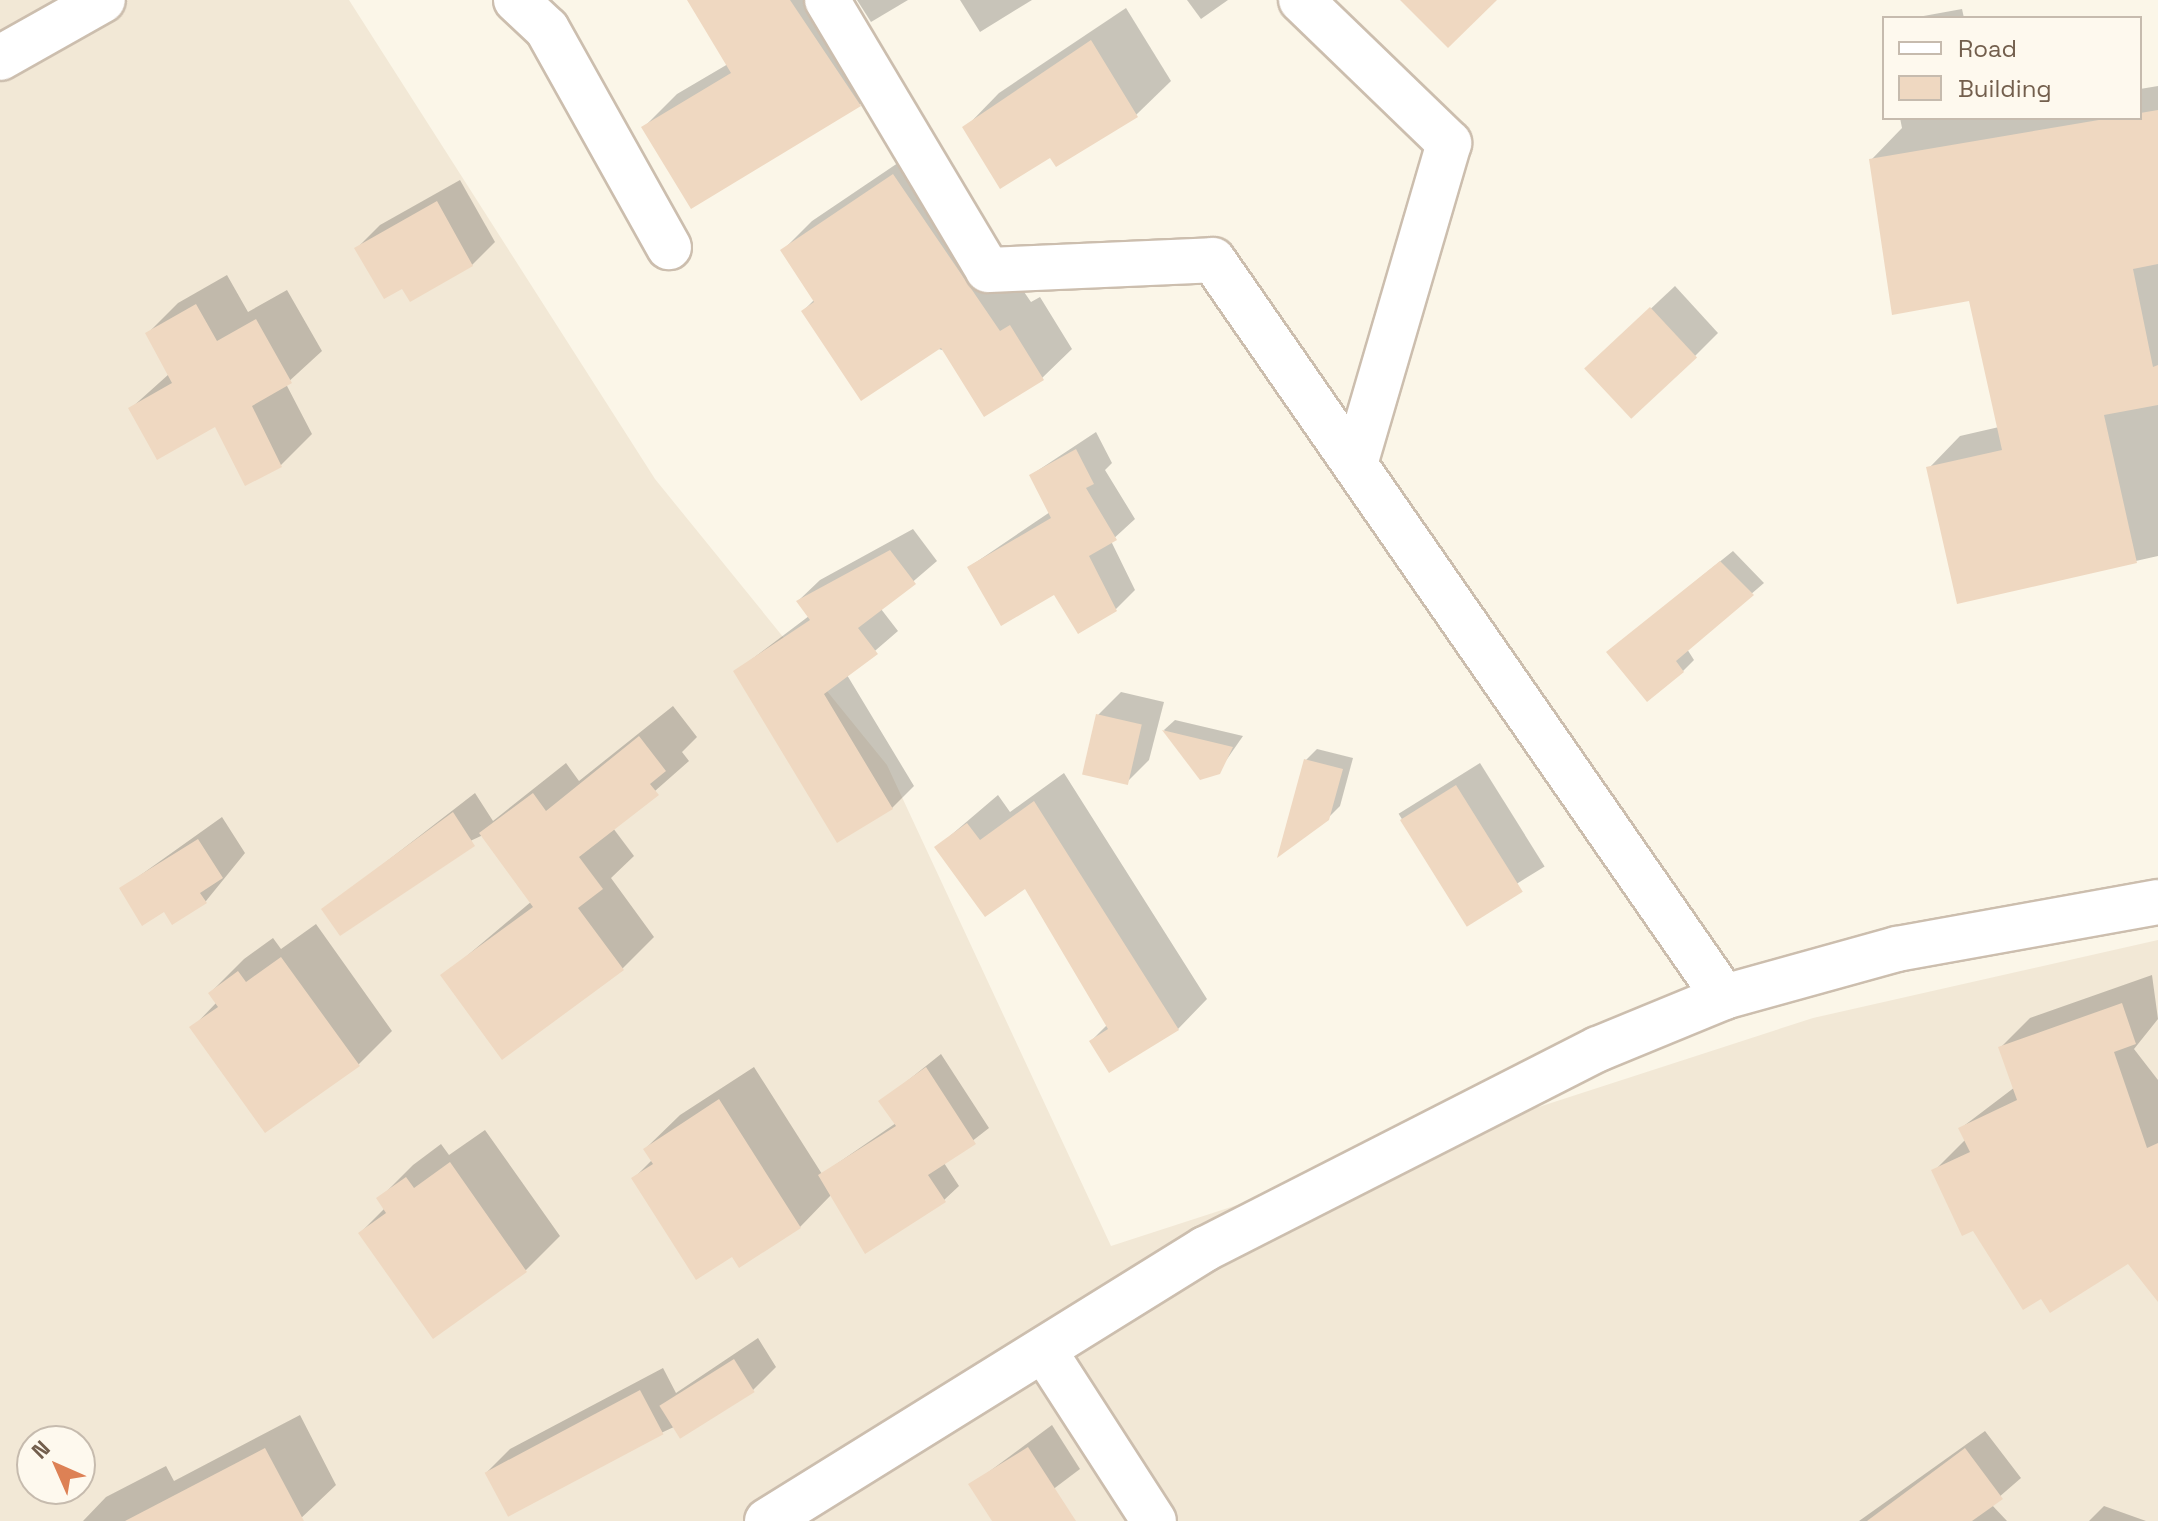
<!DOCTYPE html>
<html>
<head>
<meta charset="utf-8">
<style>
  body { margin:0 }
  #map { position:relative; width:2158px; height:1521px; overflow:hidden; background:#fbf6e8; font-family:"Space Grotesk",sans-serif }
  div>[style] { position:absolute }
  [style*='--x'] { left:calc(var(--x)*1px); top:calc(var(--y)*1px); width:calc(var(--w)*1px); rotate:calc(var(--a)*1deg) }
  .residential>* { inset:0; background:#f2e8d6 }
  .shadow>* { inset:0; background:#0003; transform-origin:0 0 }
  .building>* { inset:0; background:#efd8c1; transform-origin:0 0 }
  .roads { filter:drop-shadow(2px 0 #ccbeae) drop-shadow(-2px 0 #ccbeae) drop-shadow(0 2px #ccbeae) drop-shadow(0 -2px #ccbeae) }
  .street>* { height:44px; margin:-22px; padding:0 22px; transform-origin:22px; border-radius:22px; background:#fff }
  span { translate:-50% -50%; white-space:nowrap; text-align:center; line-height:1.15; -webkit-text-stroke:8px #fef9ee; paint-order:stroke }
  .legend { position:absolute; left:1882px; top:16px; width:260px; height:104px; box-sizing:border-box; background:#fef9ee; border:2px solid #c6bbae; margin:0; padding:10px 14px; list-style:none; font-size:24px; color:#735f4d }
  .legend li { display:flex; align-items:center; gap:16px; height:40px }
  .legend b { width:40px; border:2px solid #c6bbae }
  .north { position:absolute; left:16px; top:1425px; width:80px; height:80px; box-sizing:border-box; background:#fef9ee; border:2px solid #c6bbae; border-radius:50%; rotate:315deg; font-size:22px; font-weight:700; line-height:32px; text-align:center; color:#735f4d }
  .north::after { content:''; display:block; margin:auto; width:28px; height:36px; background:#dd8155; clip-path:polygon(50% 0,100% 100%,50% 72%,0 100%) }
</style>
</head>
<body>
<div id="map">
  <div class="residential">
    <div style="clip-path:polygon(evenodd,0 0,349px 0,655px 479px,887px 765px,1111px 1246px,1813px 1018px,2158px 940px,2158px 1521px,0 1521px,0 0,32px 1441px,80px 1441px,80px 1489px,32px 1489px,32px 1441px)"></div>
  </div>
  <div class="shadow">
    <div style="clip-path:polygon(689px 0,850px 0,893px 71px,860px 104px,644px 127px,677px 94px,728px 64px)"></div>
    <div style="clip-path:polygon(857px 0,908px 0,871px 22px)"></div>
    <div style="clip-path:polygon(960px 0,1032px 0,980px 32px)"></div>
    <div style="clip-path:polygon(1187px 0,1228px 0,1201px 19px)"></div>
    <div style="clip-path:polygon(1126px 8px,1171px 81px,1136px 115px,1051px 155px,965px 128px,999px 93px)"></div>
    <div style="clip-path:polygon(1962px 9px,1964px 18px,1917px 18px,1918px 17px)"></div>
    <div style="clip-path:polygon(2158px 86px,2158px 556px,1958px 601px,1929px 468px,1960px 436px,1999px 427px,1970px 298px,1871px 160px,1902px 128px,1900px 118px,2140px 118px,2140px 89px)"></div>
    <div style="clip-path:polygon(923px 146px,1031px 302px,1040px 297px,1072px 349px,1042px 378px,803px 311px,815px 299px,783px 250px,812px 221px)"></div>
    <div style="clip-path:polygon(460px 180px,495px 242px,472px 265px,402px 286px,357px 248px,380px 225px)"></div>
    <div style="clip-path:polygon(227px 275px,248px 312px,287px 290px,322px 351px,286px 384px,312px 434px,281px 465px,245px 483px,215px 424px,130px 409px,169px 374px,147px 334px,178px 303px)"></div>
    <div style="clip-path:polygon(1675px 286px,1718px 333px,1695px 356px,1611px 346px)"></div>
    <div style="clip-path:polygon(1096px 432px,1112px 463px,1105px 470px,1135px 519px,1111px 541px,1135px 590px,1115px 610px,969px 567px,1050px 512px,1031px 475px)"></div>
    <div style="clip-path:polygon(913px 529px,937px 561px,881px 609px,898px 631px,847px 675px,914px 786px,892px 808px,735px 672px,809px 616px,798px 601px,820px 580px)"></div>
    <div style="clip-path:polygon(1733px 551px,1764px 583px,1687px 649px,1694px 660px,1683px 671px,1608px 652px)"></div>
    <div style="clip-path:polygon(1121px 692px,1164px 702px,1149px 760px,1126px 783px,1098px 715px)"></div>
    <div style="clip-path:polygon(673px 706px,697px 737px,682px 752px,689px 761px,613px 828px,634px 856px,611px 878px,654px 937px,622px 969px,443px 976px,532px 901px,483px 835px,324px 910px,475px 793px,493px 821px,566px 763px,579px 781px)"></div>
    <div style="clip-path:polygon(1175px 720px,1243px 736px,1218px 772px,1200px 777px,1164px 730px)"></div>
    <div style="clip-path:polygon(1317px 749px,1353px 758px,1340px 806px,1328px 818px,1306px 760px)"></div>
    <div style="left:1480px;top:763px;width:122px;height:96px;rotate:58deg"></div>
    <div style="clip-path:polygon(1064px 773px,1207px 999px,1178px 1029px,1091px 1041px,1108px 1024px,1025px 886px,937px 847px,998px 795px,1010px 812px)"></div>
    <div style="clip-path:polygon(222px 817px,245px 853px,206px 901px,173px 922px,164px 909px,121px 889px)"></div>
    <div style="clip-path:polygon(316px 924px,392px 1031px,358px 1065px,192px 1028px,217px 1002px,210px 993px,244px 959px,273px 938px,281px 949px)"></div>
    <div style="clip-path:polygon(2152px 975px,2158px 1019px,2134px 1049px,2158px 1080px,2158px 1298px,2129px 1261px,2042px 1296px,1934px 1171px,1966px 1139px,1961px 1128px,2015px 1087px,2000px 1048px,2030px 1018px)"></div>
    <div style="clip-path:polygon(941px 1054px,989px 1128px,944px 1163px,959px 1186px,944px 1200px,832px 1194px,800px 1227px,733px 1255px,634px 1178px,652px 1160px,645px 1149px,680px 1115px,754px 1067px,822px 1174px,896px 1123px,881px 1102px)"></div>
    <div style="clip-path:polygon(485px 1130px,560px 1236px,526px 1270px,360px 1233px,385px 1208px,379px 1199px,413px 1165px,441px 1144px,449px 1155px)"></div>
    <div style="clip-path:polygon(758px 1338px,776px 1367px,753px 1390px,661px 1433px,487px 1472px,510px 1449px,663px 1368px,676px 1393px)"></div>
    <div style="clip-path:polygon(300px 1415px,336px 1485px,298px 1521px,83px 1521px,106px 1497px,166px 1466px,174px 1481px)"></div>
    <div style="clip-path:polygon(1052px 1425px,1080px 1469px,1011px 1521px,994px 1521px,971px 1485px)"></div>
    <div style="clip-path:polygon(1985px 1431px,2021px 1478px,1991px 1504px,2007px 1521px,1859px 1521px)"></div>
    <div style="clip-path:polygon(2104px 1506px,2146px 1521px,2089px 1521px)"></div>
  </div>
  <div class="building">
    <div style="clip-path:polygon(687px 0,790px 0,861px 106px,691px 209px,641px 127px,731px 73px)"></div>
    <div style="clip-path:polygon(1400px 0,1497px 0,1448px 48px)"></div>
    <div style="clip-path:polygon(1091px 40px,1138px 117px,1056px 167px,1050px 158px,1000px 189px,962px 127px)"></div>
    <div style="clip-path:polygon(2158px 110px,2158px 264px,2133px 269px,2153px 367px,2158px 365px,2158px 405px,2104px 415px,2137px 563px,1957px 604px,1926px 467px,2002px 450px,1969px 301px,1892px 315px,1869px 159px)"></div>
    <div style="clip-path:polygon(893px 174px,1000px 331px,1010px 325px,1044px 380px,984px 417px,941px 348px,861px 401px,801px 311px,814px 302px,780px 250px)"></div>
    <div style="clip-path:polygon(437px 201px,473px 266px,410px 302px,402px 289px,384px 299px,354px 248px)"></div>
    <div style="clip-path:polygon(196px 304px,217px 341px,256px 319px,292px 383px,252px 406px,282px 467px,245px 486px,215px 427px,157px 460px,128px 408px,172px 383px,145px 333px)"></div>
    <div style="left:1650px;top:307px;width:69px;height:90px;rotate:47deg"></div>
    <div style="clip-path:polygon(1076px 449px,1094px 484px,1086px 488px,1117px 540px,1089px 556px,1117px 611px,1078px 634px,1054px 595px,1001px 626px,967px 567px,1051px 518px,1029px 475px)"></div>
    <div style="clip-path:polygon(890px 550px,916px 584px,858px 628px,878px 654px,824px 694px,893px 809px,837px 843px,733px 671px,810px 620px,796px 601px)"></div>
    <div style="clip-path:polygon(1720px 561px,1754px 595px,1676px 661px,1684px 672px,1647px 702px,1606px 652px)"></div>
    <div style="left:1096px;top:714px;width:47px;height:62px;rotate:13deg"></div>
    <div style="clip-path:polygon(1162px 730px,1233px 747px,1220px 774px,1200px 780px)"></div>
    <div style="clip-path:polygon(639px 736px,666px 771px,650px 784px,659px 795px,579px 857px,603px 889px,578px 908px,624px 970px,502px 1060px,440px 975px,533px 907px,479px 833px,533px 793px,546px 811px)"></div>
    <div style="clip-path:polygon(1304px 759px,1343px 769px,1329px 820px,1277px 858px)"></div>
    <div style="left:1456px;top:785px;width:126px;height:66px;rotate:58deg"></div>
    <div style="clip-path:polygon(1034px 801px,1179px 1030px,1109px 1073px,1089px 1041px,1108px 1029px,1025px 889px,985px 917px,934px 847px,967px 823px,980px 840px)"></div>
    <div style="clip-path:polygon(453px 812px,475px 846px,340px 936px,321px 909px)"></div>
    <div style="clip-path:polygon(198px 839px,223px 878px,200px 893px,207px 903px,172px 925px,164px 912px,142px 926px,119px 888px)"></div>
    <div style="clip-path:polygon(281px 957px,360px 1066px,265px 1133px,189px 1027px,218px 1007px,208px 993px,238px 971px,246px 982px)"></div>
    <div style="clip-path:polygon(2122px 1003px,2136px 1044px,2114px 1052px,2147px 1148px,2158px 1143px,2158px 1302px,2128px 1264px,2050px 1313px,2041px 1299px,2023px 1310px,1973px 1231px,1962px 1236px,1931px 1170px,1970px 1152px,1958px 1128px,2017px 1100px,1998px 1047px)"></div>
    <div style="clip-path:polygon(926px 1067px,976px 1144px,928px 1175px,946px 1202px,865px 1254px,818px 1175px,896px 1126px,878px 1101px)"></div>
    <div style="clip-path:polygon(719px 1099px,801px 1228px,739px 1268px,732px 1257px,696px 1280px,631px 1178px,653px 1164px,643px 1149px)"></div>
    <div style="clip-path:polygon(450px 1162px,527px 1272px,433px 1339px,358px 1233px,386px 1213px,376px 1198px,406px 1177px,414px 1188px)"></div>
    <div style="left:734px;top:1359px;width:39px;height:88px;rotate:58deg"></div>
    <div style="left:640px;top:1390px;width:50px;height:176px;rotate:62deg"></div>
    <div style="clip-path:polygon(1028px 1447px,1076px 1521px,992px 1521px,968px 1484px)"></div>
    <div style="clip-path:polygon(265px 1448px,304px 1521px,125px 1521px)"></div>
    <div style="clip-path:polygon(1965px 1448px,2003px 1499px,1972px 1521px,1867px 1521px)"></div>
  </div>
  <div class="roads">
    <div class="street">
      <div style="--x:516;--y:0;--w:42;--a:43.1"></div>
      <div style="--x:547;--y:29;--w:250;--a:60.8"></div>
      <div style="--x:827;--y:0;--w:314;--a:59.2"></div>
      <div style="--x:988;--y:270;--w:225;--a:-2.5"></div>
      <div style="--x:1213;--y:260;--w:897;--a:55.26"></div>
      <div style="--x:1301;--y:0;--w:206;--a:44"></div>
      <div style="--x:1449;--y:143;--w:334;--a:106.3"></div>
      <div style="--x:0;--y:58;--w:118;--a:-29.4"></div>
      <div style="--x:1045;--y:1352;--w:201;--a:57.2"></div>
      <div style="--x:767;--y:1521;--w:516;--a:-31.84"></div>
      <div style="--x:1205;--y:1249;--w:441;--a:-27"></div>
      <div style="--x:1598;--y:1049;--w:136;--a:-22.4"></div>
      <div style="--x:1724;--y:997;--w:180;--a:-15.5"></div>
      <div style="--x:1897;--y:949;--w:265;--a:-10.2"></div>
    </div>
  </div>
  <ul class="legend">
  <li><b style="height:10px;background:#fff"></b>Road</li>
  <li><b style="height:22px;background:#efd8c1"></b>Building</li>
  </ul>
  <div class="north">N</div>
</div>
</body>
</html>
